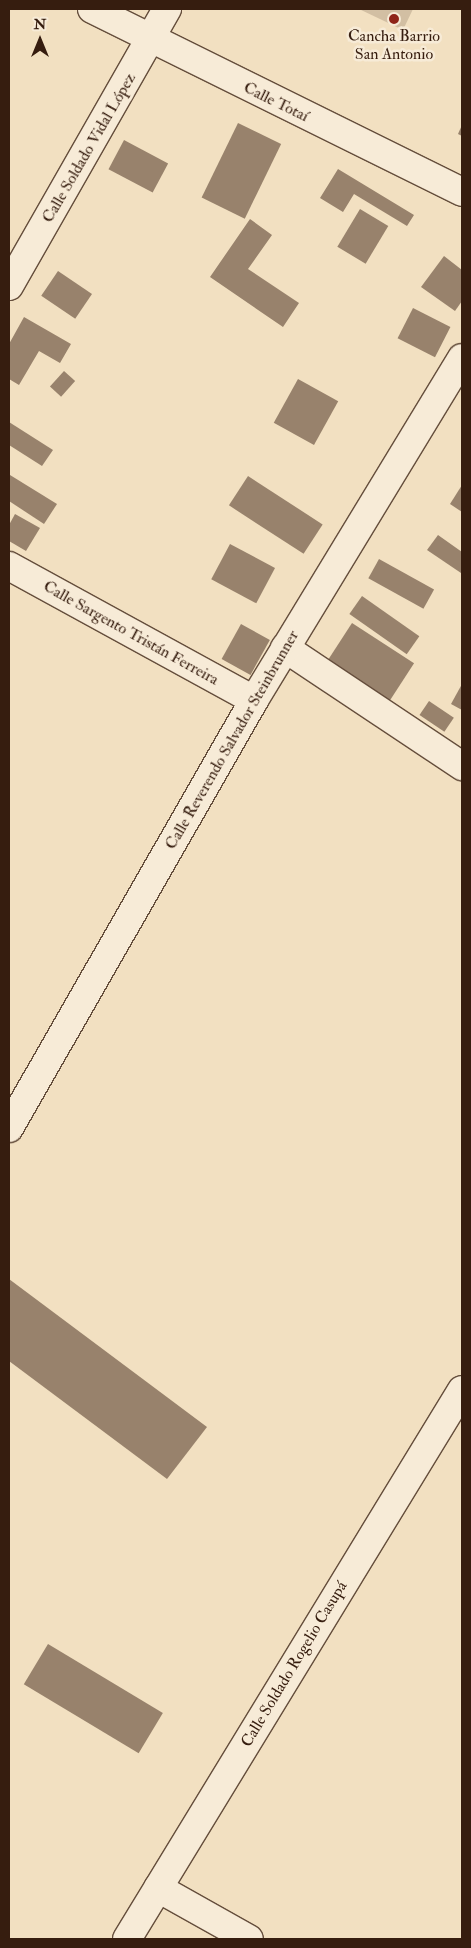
<!DOCTYPE html>
<html>
<head>
<meta charset="utf-8">
<style>
  body { margin:0 }
  #map { position:relative; width:471px; height:1948px; overflow:hidden; background:#f2e0c1; font-family:"IM FELL Double Pica",serif }
  div>[style] { position:absolute }
  [style*='--x'] { left:calc(var(--x)*1px); top:calc(var(--y)*1px); width:calc(var(--w)*1px); rotate:calc(var(--a)*1deg) }
  .green>* { inset:0; background:#d2bfa3 }
  .building>* { inset:0; background:#98826c; transform-origin:0 0 }
  .roads { filter:drop-shadow(1px 0 #654e3c) drop-shadow(-1px 0 #654e3c) drop-shadow(0 1px #654e3c) drop-shadow(0 -1px #654e3c) }
  .street>* { height:28px; margin:-14px; padding:0 14px; transform-origin:14px; border-radius:14px; background:#f7ebd7 }
  .dots>* { width:14px; height:14px; translate:-50% -50%; box-sizing:border-box; border:2px solid #f7ebd7; border-radius:50% }
  span { translate:-50% -50%; white-space:nowrap; text-align:center; line-height:1.15; -webkit-text-stroke:5px #f7ebd7; paint-order:stroke }
  .poi-label { font-size:16px; color:#361d0f }
  .street-label { font-size:16px; color:#361d0f }
  .frame { position:absolute; inset:0; border:10px solid #361d0f; pointer-events:none }
  .north { position:absolute; left:15px; top:15px; width:50px; height:50px; -webkit-text-stroke:4px #f7ebd7; paint-order:stroke; rotate:0deg; font-size:14px; font-weight:700; line-height:20px; text-align:center; color:#361d0f }
  .north::after { content:''; display:block; margin:auto; width:18px; height:22px; background:#361d0f; clip-path:polygon(50% 0,100% 100%,50% 72%,0 100%) }
</style>
</head>
<body>
<div id="map">
  <div class="green">
    <div style="clip-path:polygon(359px 9px,413px 9px,403px 30px)"></div>
  </div>
  <div class="building">
    <div style="left:238px;top:123px;width:48px;height:83px;rotate:26deg"></div>
    <div style="clip-path:polygon(462px 125px,462px 136px,458px 134px)"></div>
    <div style="left:124px;top:140px;width:50px;height:33px;rotate:28deg"></div>
    <div style="clip-path:polygon(338px 169px,414px 215px,407px 226px,354px 194px,343px 212px,320px 198px)"></div>
    <div style="left:360px;top:209px;width:33px;height:44px;rotate:31deg"></div>
    <div style="clip-path:polygon(250px 219px,272px 235px,248px 269px,299px 303px,283px 327px,210px 277px)"></div>
    <div style="clip-path:polygon(444px 256px,462px 270px,462px 301px,455px 311px,421px 287px)"></div>
    <div style="left:58px;top:271px;width:41px;height:30px;rotate:34deg"></div>
    <div style="left:413px;top:308px;width:42px;height:34px;rotate:27deg"></div>
    <div style="clip-path:polygon(24px 317px,71px 344px,60px 363px,39px 351px,19px 385px,9px 379px,9px 344px)"></div>
    <div style="left:64px;top:371px;width:15px;height:21px;rotate:42deg"></div>
    <div style="left:298px;top:379px;width:46px;height:50px;rotate:29deg"></div>
    <div style="clip-path:polygon(9px 422px,53px 450px,42px 466px,9px 445px)"></div>
    <div style="clip-path:polygon(10px 475px,57px 504px,44px 524px,9px 501px)"></div>
    <div style="left:248px;top:476px;width:89px;height:35px;rotate:33deg"></div>
    <div style="clip-path:polygon(462px 485px,462px 512px,450px 504px)"></div>
    <div style="clip-path:polygon(15px 514px,40px 528px,26px 551px,9px 541px,9px 525px)"></div>
    <div style="clip-path:polygon(438px 535px,462px 552px,461px 573px,427px 550px)"></div>
    <div style="left:230px;top:544px;width:51px;height:40px;rotate:28deg"></div>
    <div style="left:379px;top:559px;width:63px;height:22px;rotate:29deg"></div>
    <div style="left:362px;top:596px;width:70px;height:22px;rotate:35deg"></div>
    <div style="left:352px;top:623px;width:74px;height:45px;rotate:33deg"></div>
    <div style="left:241px;top:624px;width:33px;height:40px;rotate:29deg"></div>
    <div style="clip-path:polygon(462px 684px,462px 710px,451px 704px)"></div>
    <div style="left:429px;top:701px;width:30px;height:17px;rotate:34deg"></div>
    <div style="clip-path:polygon(9px 1279px,207px 1427px,167px 1479px,9px 1361px)"></div>
    <div style="left:48px;top:1644px;width:134px;height:47px;rotate:31deg"></div>
  </div>
  <div class="roads">
    <div class="street">
      <div style="--x:92;--y:9;--w:413;--a:26.3"></div>
      <div style="--x:9;--y:286;--w:319;--a:-60.3"></div>
      <div style="--x:9;--y:566;--w:279;--a:28.7"></div>
      <div style="--x:285;--y:648;--w:213;--a:33.7"></div>
      <div style="--x:9;--y:1128;--w:493;--a:-60.2"></div>
      <div style="--x:254;--y:700;--w:400;--a:-58.7"></div>
      <div style="--x:158;--y:1888;--w:104;--a:29.3"></div>
      <div style="--x:127;--y:1939;--w:643;--a:-58.61"></div>
    </div>
  </div>
  <div class="dots">
    <div style="left:394px;top:19px;background:#8f2418"></div>
  </div>
  <div class="poi-label">
    <span style="left:394px;top:45px">Cancha Barrio<br>San Antonio</span>
  </div>
  <div class="street-label">
    <span style="left:276px;top:102px;rotate:26deg">Calle Totaí</span>
    <span style="left:89px;top:148px;rotate:-60deg">Calle Soldado Vidal López</span>
    <span style="left:131px;top:633px;rotate:29deg">Calle Sargento Tristán Ferreira</span>
    <span style="left:232px;top:740px;rotate:-60deg">Calle Reverendo Salvador Steinbrunner</span>
    <span style="left:294px;top:1664px;rotate:-59deg">Calle Soldado Rogelio Casupá</span>
  </div>
  <div class="frame"></div>
  <div class="north">N</div>
</div>
</body>
</html>
